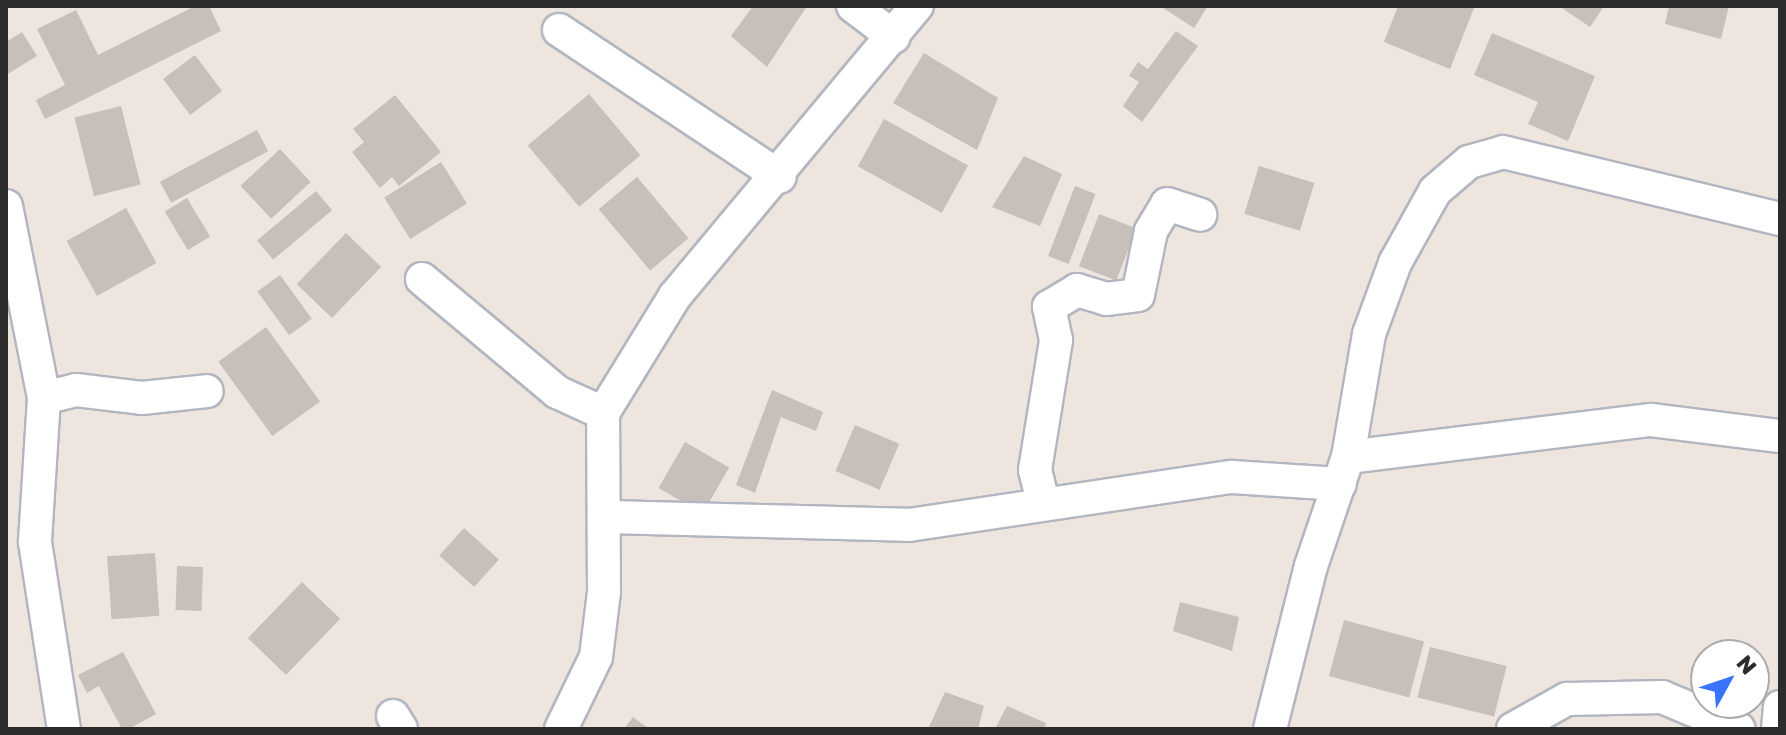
<!DOCTYPE html>
<html>
<head>
<meta charset="utf-8">
<style>
  body { margin:0 }
  #map { position:relative; width:1786px; height:735px; overflow:hidden; background:#eee5de; font-family:"Golos Text",sans-serif }
  div>[style] { position:absolute }
  [style*='--x'] { left:calc(var(--x)*1px); top:calc(var(--y)*1px); width:calc(var(--w)*1px); rotate:calc(var(--a)*1deg) }
  .building>* { inset:0; background:#c6bfba; transform-origin:0 0 }
  .roads { filter:drop-shadow(2px 0 #b2b6c0) drop-shadow(-2px 0 #b2b6c0) drop-shadow(0 2px #b2b6c0) drop-shadow(0 -2px #b2b6c0) }
  .street>* { height:32px; margin:-16px; padding:0 16px; transform-origin:16px; border-radius:16px; background:#fff }
  span { translate:-50% -50%; white-space:nowrap; text-align:center; line-height:1.15; -webkit-text-stroke:7px #fff; paint-order:stroke }
  .frame { position:absolute; inset:0; border:8px solid #2c2c2c; pointer-events:none }
  .north { position:absolute; left:1690px; top:639px; width:80px; height:80px; box-sizing:border-box; background:#fff; border:2px solid #ababab; border-radius:50%; rotate:50deg; font-size:22px; font-weight:700; line-height:32px; text-align:center; color:#2c2c2c }
  .north::after { content:''; display:block; margin:auto; width:28px; height:36px; background:#3a73ff; clip-path:polygon(50% 0,100% 100%,50% 72%,0 100%) }
</style>
</head>
<body>
<div id="map">
  <div class="building">
    <div style="clip-path:polygon(195px 6px,209px 6px,221px 31px,45px 119px,36px 100px,65px 85px,37px 29px,76px 10px,98px 55px)"></div>
    <div style="clip-path:polygon(753px 6px,807px 6px,767px 67px,731px 36px)"></div>
    <div style="clip-path:polygon(1160px 6px,1208px 6px,1194px 28px)"></div>
    <div style="clip-path:polygon(1398px 6px,1474px 8px,1450px 69px,1384px 42px)"></div>
    <div style="clip-path:polygon(1559px 6px,1604px 6px,1590px 27px)"></div>
    <div style="clip-path:polygon(1669px 6px,1729px 6px,1721px 39px,1665px 24px)"></div>
    <div style="clip-path:polygon(1176px 31px,1198px 46px,1142px 122px,1123px 106px,1139px 82px,1129px 76px,1138px 62px,1148px 69px)"></div>
    <div style="clip-path:polygon(22px 32px,37px 56px,6px 75px,6px 42px)"></div>
    <div style="clip-path:polygon(1492px 33px,1595px 76px,1568px 141px,1528px 124px,1538px 102px,1474px 75px)"></div>
    <div style="clip-path:polygon(924px 53px,998px 98px,977px 150px,893px 103px)"></div>
    <div style="left:195px;top:55px;width:45px;height:40px;rotate:53deg"></div>
    <div style="left:589px;top:94px;width:80px;height:80px;rotate:50deg"></div>
    <div style="clip-path:polygon(395px 95px,441px 152px,399px 186px,392px 177px,380px 188px,352px 152px,364px 142px,353px 129px)"></div>
    <div style="left:121px;top:106px;width:81px;height:48px;rotate:76deg"></div>
    <div style="left:884px;top:119px;width:96px;height:54px;rotate:29deg"></div>
    <div style="left:257px;top:130px;width:24px;height:110px;rotate:62deg"></div>
    <div style="left:280px;top:149px;width:45px;height:54px;rotate:47deg"></div>
    <div style="clip-path:polygon(1024px 156px,1062px 174px,1040px 226px,992px 207px)"></div>
    <div style="left:441px;top:162px;width:49px;height:67px;rotate:58deg"></div>
    <div style="left:1259px;top:166px;width:58px;height:50px;rotate:17deg"></div>
    <div style="left:637px;top:177px;width:80px;height:50px;rotate:50deg"></div>
    <div style="left:1075px;top:186px;width:22px;height:75px;rotate:21deg"></div>
    <div style="left:316px;top:191px;width:25px;height:77px;rotate:50deg"></div>
    <div style="left:187px;top:198px;width:45px;height:26px;rotate:59deg"></div>
    <div style="left:126px;top:208px;width:63px;height:68px;rotate:61deg"></div>
    <div style="left:1099px;top:214px;width:40px;height:56px;rotate:21deg"></div>
    <div style="left:346px;top:233px;width:49px;height:71px;rotate:44deg"></div>
    <div style="left:280px;top:275px;width:54px;height:28px;rotate:54deg"></div>
    <div style="left:266px;top:327px;width:92px;height:59px;rotate:54deg"></div>
    <div style="clip-path:polygon(772px 390px,823px 412px,816px 431px,781px 417px,755px 493px,736px 485px)"></div>
    <div style="left:855px;top:425px;width:48px;height:50px;rotate:23deg"></div>
    <div style="left:685px;top:442px;width:51px;height:53px;rotate:30deg"></div>
    <div style="left:464px;top:528px;width:47px;height:37px;rotate:42deg"></div>
    <div style="left:155px;top:553px;width:63px;height:48px;rotate:86deg"></div>
    <div style="left:177px;top:566px;width:26px;height:44px;rotate:2deg"></div>
    <div style="left:302px;top:582px;width:53px;height:78px;rotate:44deg"></div>
    <div style="clip-path:polygon(1180px 602px,1239px 617px,1232px 651px,1173px 631px)"></div>
    <div style="left:1344px;top:620px;width:83px;height:58px;rotate:15deg"></div>
    <div style="left:1430px;top:647px;width:79px;height:52px;rotate:14deg"></div>
    <div style="clip-path:polygon(123px 652px,156px 714px,129px 729px,122px 729px,99px 686px,87px 693px,78px 675px)"></div>
    <div style="clip-path:polygon(945px 692px,984px 706px,978px 729px,928px 729px)"></div>
    <div style="clip-path:polygon(1007px 706px,1046px 723px,1044px 729px,995px 729px)"></div>
    <div style="clip-path:polygon(633px 717px,649px 729px,624px 729px)"></div>
  </div>
  <div class="roads">
    <div class="street">
      <div style="--x:853;--y:6;--w:51;--a:37.1"></div>
      <div style="--x:559;--y:30;--w:265;--a:33.6"></div>
      <div style="--x:6;--y:206;--w:196;--a:78.8"></div>
      <div style="--x:44;--y:398;--w:144;--a:93.6"></div>
      <div style="--x:35;--y:542;--w:189;--a:81.2"></div>
      <div style="--x:422;--y:279;--w:176;--a:39.9"></div>
      <div style="--x:557;--y:392;--w:51;--a:24.5"></div>
      <div style="--x:44;--y:398;--w:33;--a:-14"></div>
      <div style="--x:76;--y:390;--w:66;--a:6.9"></div>
      <div style="--x:142;--y:398;--w:65;--a:-6.1"></div>
      <div style="--x:1348;--y:457;--w:305;--a:-7"></div>
      <div style="--x:1651;--y:420;--w:130;--a:7.1"></div>
      <div style="--x:1043;--y:502;--w:33;--a:-104"></div>
      <div style="--x:1035;--y:470;--w:132;--a:-80.8"></div>
      <div style="--x:1056;--y:340;--w:34;--a:-102"></div>
      <div style="--x:1049;--y:307;--w:33;--a:-31"></div>
      <div style="--x:1077;--y:290;--w:30;--a:17"></div>
      <div style="--x:1106;--y:299;--w:32;--a:-7"></div>
      <div style="--x:1138;--y:295;--w:65;--a:-78.5"></div>
      <div style="--x:1151;--y:231;--w:31;--a:-59"></div>
      <div style="--x:1167;--y:204;--w:35;--a:18"></div>
      <div style="--x:606;--y:517;--w:303;--a:1.5"></div>
      <div style="--x:909;--y:525;--w:327;--a:-8.5"></div>
      <div style="--x:1232;--y:477;--w:108;--a:3.7"></div>
      <div style="--x:393;--y:716;--w:15;--a:58"></div>
      <div style="--x:561;--y:729;--w:80;--a:-64.1"></div>
      <div style="--x:596;--y:657;--w:65;--a:-83"></div>
      <div style="--x:604;--y:592;--w:179;--a:-90.3"></div>
      <div style="--x:603;--y:413;--w:137;--a:-58.4"></div>
      <div style="--x:675;--y:296;--w:378;--a:-50.2"></div>
      <div style="--x:1270;--y:729;--w:168;--a:-75.9"></div>
      <div style="--x:1311;--y:566;--w:115;--a:-71.3"></div>
      <div style="--x:1348;--y:457;--w:125;--a:-80.3"></div>
      <div style="--x:1369;--y:334;--w:76;--a:-69.9"></div>
      <div style="--x:1395;--y:263;--w:82;--a:-60.9"></div>
      <div style="--x:1435;--y:191;--w:45;--a:-40.5"></div>
      <div style="--x:1469;--y:162;--w:35;--a:-16"></div>
      <div style="--x:1503;--y:152;--w:285;--a:13.6"></div>
      <div style="--x:1513;--y:729;--w:62;--a:-29.1"></div>
      <div style="--x:1567;--y:699;--w:95;--a:-1.2"></div>
      <div style="--x:1662;--y:697;--w:83;--a:22.6"></div>
      <div style="--x:1778;--y:729;--w:22;--a:-85"></div>
    </div>
  </div>
  <div class="frame"></div>
  <div class="north">N</div>
</div>
</body>
</html>
